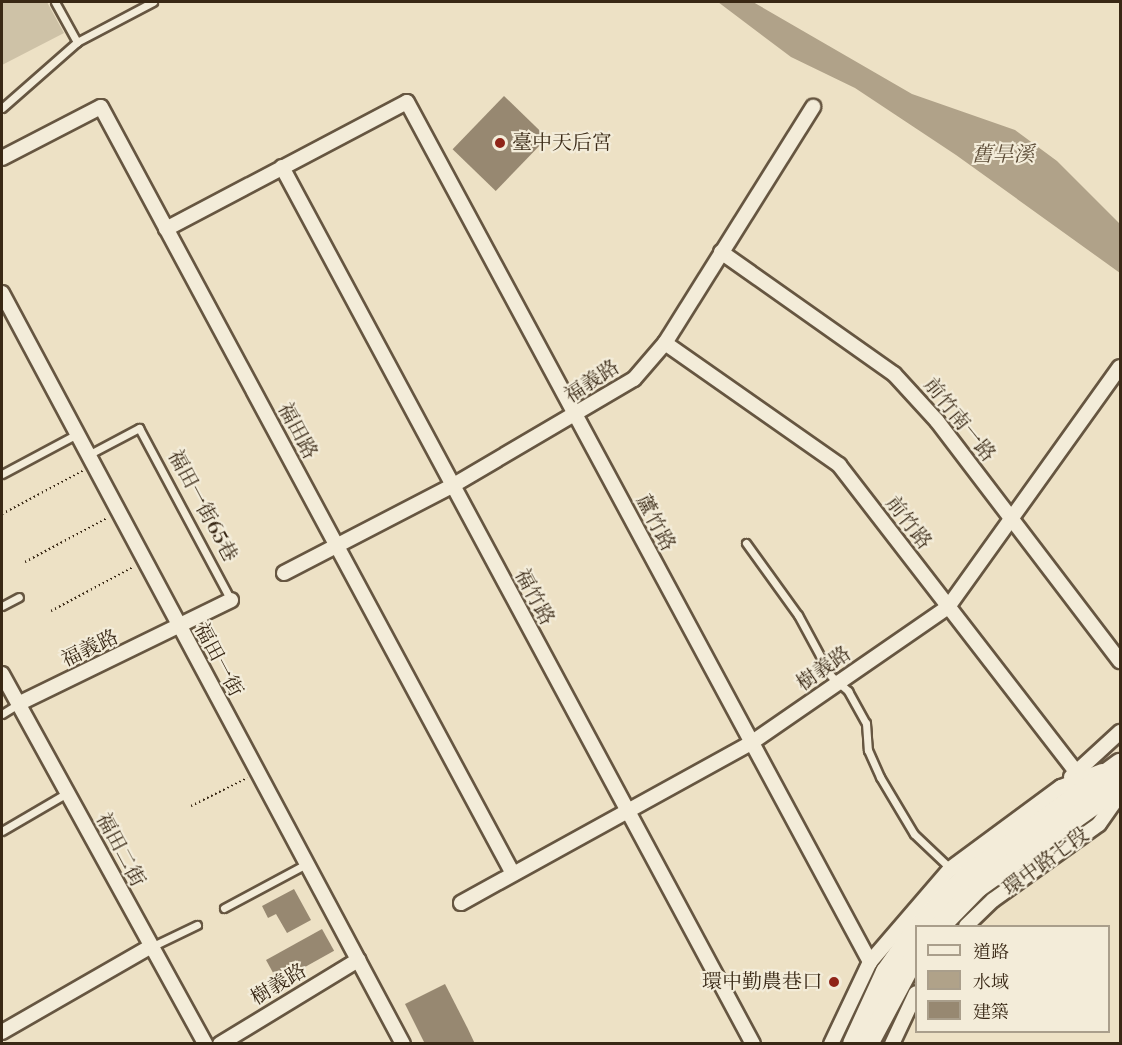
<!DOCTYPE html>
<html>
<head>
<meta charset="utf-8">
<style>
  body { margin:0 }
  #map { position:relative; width:1122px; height:1045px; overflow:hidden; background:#ede1c5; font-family:"Libre Bodoni","Noto Serif TC",serif }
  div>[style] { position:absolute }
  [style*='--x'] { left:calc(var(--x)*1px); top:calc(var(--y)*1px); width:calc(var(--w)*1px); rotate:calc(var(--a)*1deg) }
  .green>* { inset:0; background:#cec2a7 }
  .water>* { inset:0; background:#b0a289 }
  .building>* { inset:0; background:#978871; transform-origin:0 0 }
  .path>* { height:2px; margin-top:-1px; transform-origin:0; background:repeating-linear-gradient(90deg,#392815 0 1.5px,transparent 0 4.5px) }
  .roads { filter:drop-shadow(2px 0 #665641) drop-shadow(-2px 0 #665641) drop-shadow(0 2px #665641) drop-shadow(0 -2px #665641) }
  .lane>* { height:7px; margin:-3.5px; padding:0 3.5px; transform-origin:3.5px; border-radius:3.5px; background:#f3ecd9 }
  .street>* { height:14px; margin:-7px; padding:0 7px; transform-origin:7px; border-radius:7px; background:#f3ecd9 }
  .secondary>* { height:20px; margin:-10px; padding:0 10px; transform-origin:10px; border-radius:10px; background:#f3ecd9 }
  .dots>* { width:16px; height:16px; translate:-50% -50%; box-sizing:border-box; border:3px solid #f3ecd9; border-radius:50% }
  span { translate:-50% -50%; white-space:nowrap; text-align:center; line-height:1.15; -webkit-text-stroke:4.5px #f3ecd9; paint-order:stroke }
  .poi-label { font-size:20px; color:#392815 }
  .left { translate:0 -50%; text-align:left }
  .right { translate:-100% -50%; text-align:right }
  .street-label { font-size:20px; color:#392815 }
  .water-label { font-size:21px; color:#5d4d38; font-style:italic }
  .frame { position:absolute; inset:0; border:3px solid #392815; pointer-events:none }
  .legend { position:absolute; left:915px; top:925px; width:195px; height:108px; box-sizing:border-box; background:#f3ecd9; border:2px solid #a99e8b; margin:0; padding:8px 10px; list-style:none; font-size:18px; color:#392815 }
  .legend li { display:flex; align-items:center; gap:12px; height:30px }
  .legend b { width:30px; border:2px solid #a99e8b }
</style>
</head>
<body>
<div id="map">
  <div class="green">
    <div style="clip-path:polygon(2px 2px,47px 2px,64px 33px,2px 65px)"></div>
  </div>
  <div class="water">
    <div style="clip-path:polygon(718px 2px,753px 2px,912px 94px,1015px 130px,1057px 161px,1120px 224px,1120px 273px,956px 155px,855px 88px,791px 57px)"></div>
  </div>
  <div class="building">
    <div style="left:504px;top:96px;width:60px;height:74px;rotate:44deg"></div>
    <div style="clip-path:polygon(294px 889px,311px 920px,287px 933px,276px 914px,268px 918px,262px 906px)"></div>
    <div style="left:322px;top:929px;width:25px;height:64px;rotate:61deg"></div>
    <div style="clip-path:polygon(445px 984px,468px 1029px,475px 1044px,425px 1044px,405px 1004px)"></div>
  </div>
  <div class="path">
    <div style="--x:2;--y:514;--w:93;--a:-28.2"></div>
    <div style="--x:25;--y:562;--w:93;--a:-28.2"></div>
    <div style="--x:51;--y:611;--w:93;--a:-28.2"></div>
    <div style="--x:191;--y:806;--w:63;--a:-26.6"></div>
  </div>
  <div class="roads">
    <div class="lane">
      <div style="--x:55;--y:2;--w:46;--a:61.2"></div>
      <div style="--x:2;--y:108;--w:100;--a:-41.3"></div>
      <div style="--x:77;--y:42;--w:86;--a:-27.8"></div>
      <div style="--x:88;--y:455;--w:58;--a:-27.9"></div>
      <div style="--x:139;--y:428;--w:195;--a:61.9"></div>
      <div style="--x:2;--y:474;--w:85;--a:-28.1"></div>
      <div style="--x:746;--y:543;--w:89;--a:54.2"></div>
      <div style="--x:798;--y:615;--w:69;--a:61.6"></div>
      <div style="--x:831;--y:676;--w:23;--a:41"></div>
      <div style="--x:848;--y:691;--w:37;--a:61"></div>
      <div style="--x:866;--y:723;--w:27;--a:86"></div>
      <div style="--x:868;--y:750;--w:30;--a:66"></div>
      <div style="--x:880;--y:777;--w:66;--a:59.2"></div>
      <div style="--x:914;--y:834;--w:52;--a:43.5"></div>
      <div style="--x:2;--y:606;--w:19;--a:-28"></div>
      <div style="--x:2;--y:714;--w:19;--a:-32"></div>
      <div style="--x:2;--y:831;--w:75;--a:-30.3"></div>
      <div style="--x:224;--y:908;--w:93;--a:-28.2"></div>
      <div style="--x:151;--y:947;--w:51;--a:-25.6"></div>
    </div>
    <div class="street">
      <div style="--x:2;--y:158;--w:111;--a:-27.3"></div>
      <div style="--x:101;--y:107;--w:868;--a:61.75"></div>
      <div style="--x:282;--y:167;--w:995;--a:61.76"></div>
      <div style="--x:166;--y:229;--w:272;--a:-27.8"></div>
      <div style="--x:407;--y:102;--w:977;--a:61.7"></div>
      <div style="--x:721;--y:252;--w:212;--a:35.2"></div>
      <div style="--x:894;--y:374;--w:64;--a:47.5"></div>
      <div style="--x:937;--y:421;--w:302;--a:52.7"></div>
      <div style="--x:2;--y:293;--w:851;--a:61.9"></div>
      <div style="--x:665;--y:343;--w:213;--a:35"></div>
      <div style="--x:839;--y:465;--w:388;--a:52.3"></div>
      <div style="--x:284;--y:573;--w:189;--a:-27.4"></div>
      <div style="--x:452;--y:486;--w:211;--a:-30.5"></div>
      <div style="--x:634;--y:379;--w:48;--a:-49.3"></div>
      <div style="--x:665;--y:343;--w:279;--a:-57.9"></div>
      <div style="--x:2;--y:674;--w:422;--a:61.2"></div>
      <div style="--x:18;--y:704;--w:237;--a:-26"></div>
      <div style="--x:1071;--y:777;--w:67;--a:-42.6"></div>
      <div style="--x:461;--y:903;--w:331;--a:-28.9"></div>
      <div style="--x:751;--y:743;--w:239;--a:-34.6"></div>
      <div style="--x:948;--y:607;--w:295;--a:-54.4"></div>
      <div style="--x:966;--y:926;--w:37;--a:-44"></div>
      <div style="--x:993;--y:900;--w:130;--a:-35.6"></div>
      <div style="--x:1099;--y:824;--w:37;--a:-55"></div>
      <div style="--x:2;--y:1032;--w:171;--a:-29.9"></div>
      <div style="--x:220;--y:1044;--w:162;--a:-31.3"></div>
      <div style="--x:831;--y:1044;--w:91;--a:-64.6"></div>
      <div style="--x:870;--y:962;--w:123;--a:-49.3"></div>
      <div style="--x:950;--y:869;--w:138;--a:-36.5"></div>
      <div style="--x:1061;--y:787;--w:44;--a:-21.3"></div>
      <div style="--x:892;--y:1044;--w:56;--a:-64.8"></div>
    </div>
    <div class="secondary">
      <div style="--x:920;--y:926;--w:67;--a:-47.4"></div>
      <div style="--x:965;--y:877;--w:192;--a:-36.1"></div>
      <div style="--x:940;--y:926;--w:54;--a:-45.7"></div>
      <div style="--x:978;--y:887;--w:174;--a:-35.4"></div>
      <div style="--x:853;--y:1044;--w:79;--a:-65.4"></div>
      <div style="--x:886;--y:972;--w:52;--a:-54.5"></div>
      <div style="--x:868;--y:1044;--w:102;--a:-61.9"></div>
    </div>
  </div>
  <div class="dots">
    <div style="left:500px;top:143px;background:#8f2418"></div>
    <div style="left:834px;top:982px;background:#8f2418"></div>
  </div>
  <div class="poi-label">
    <span class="left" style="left:512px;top:143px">臺中天后宮</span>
    <span class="right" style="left:822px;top:982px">環中勤農巷口</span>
  </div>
  <div class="street-label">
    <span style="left:592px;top:382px;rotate:-33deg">福義路</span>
    <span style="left:959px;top:420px;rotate:51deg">前竹南一路</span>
    <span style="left:297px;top:431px;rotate:62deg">福田路</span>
    <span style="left:202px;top:506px;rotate:62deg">福田一街65巷</span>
    <span style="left:655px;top:523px;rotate:62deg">蘆竹路</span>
    <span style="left:908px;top:523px;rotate:52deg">前竹路</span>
    <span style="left:534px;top:597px;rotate:62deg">福竹路</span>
    <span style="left:90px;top:649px;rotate:-25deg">福義路</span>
    <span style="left:218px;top:660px;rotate:62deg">福田一街</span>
    <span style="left:824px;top:669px;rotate:-35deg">樹義路</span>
    <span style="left:120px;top:850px;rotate:62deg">福田二街</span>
    <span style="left:1046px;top:862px;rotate:-36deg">環中路七段</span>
    <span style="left:279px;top:985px;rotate:-31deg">樹義路</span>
  </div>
  <div class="water-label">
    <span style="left:1003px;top:155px">舊旱溪</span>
  </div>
  <div class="frame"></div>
  <ul class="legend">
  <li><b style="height:8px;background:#f3ecd9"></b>道路</li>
  <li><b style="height:16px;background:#b0a289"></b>水域</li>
  <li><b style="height:16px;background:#978871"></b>建築</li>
  </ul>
</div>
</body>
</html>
